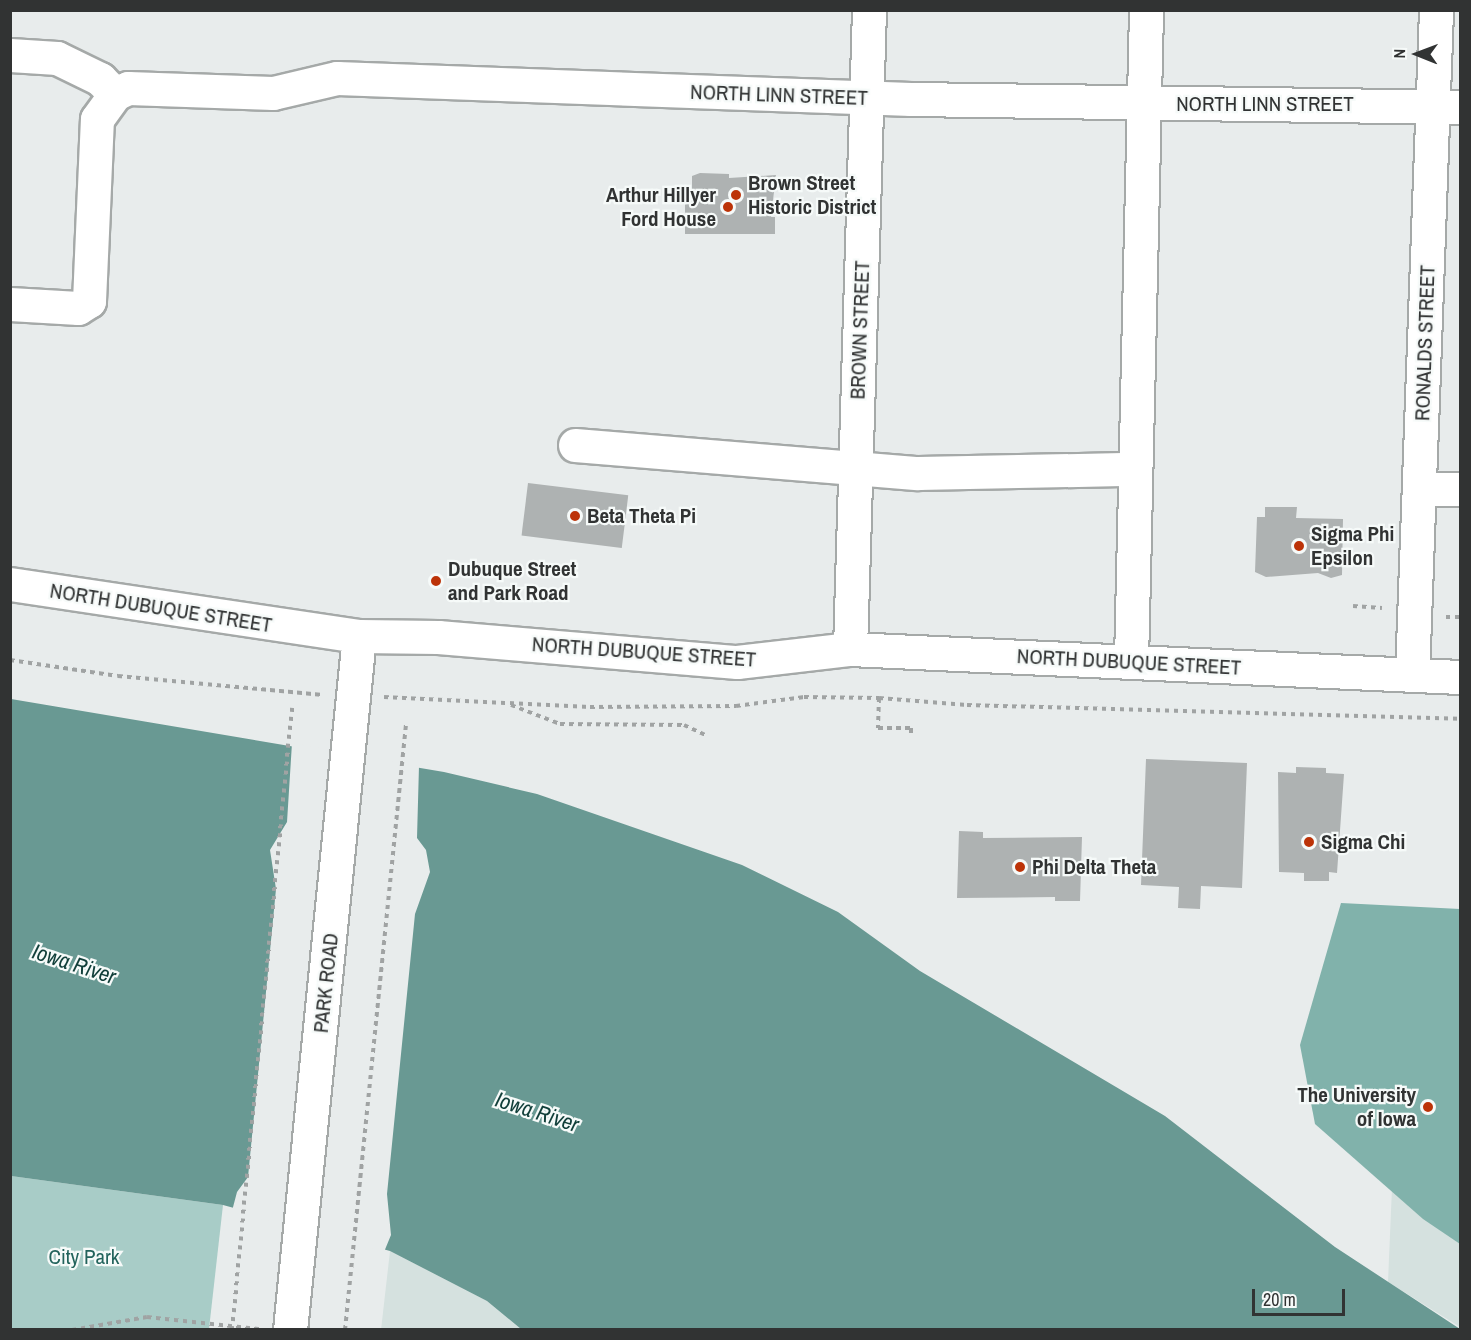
<!DOCTYPE html>
<html>
<head>
<meta charset="utf-8">
<style>
  body { margin:0 }
  #map { position:relative; width:1471px; height:1340px; overflow:hidden; background:#e8ecec; font-family:"Archivo Narrow",sans-serif }
  div>[style] { position:absolute }
  [style*='--x'] { left:calc(var(--x)*1px); top:calc(var(--y)*1px); width:calc(var(--w)*1px); rotate:calc(var(--a)*1deg) }
  .built>* { inset:0; background:#d5e1df }
  .green>* { inset:0; background:#a8ccc7 }
  .forest>* { inset:0; background:#81b2ab }
  .water>* { inset:0; background:#699993 }
  .pier>* { inset:0; background:#e8ecec }
  .building>* { inset:0; background:#aeb2b2; transform-origin:0 0 }
  .path>* { height:4px; margin-top:-2px; transform-origin:0; background:repeating-linear-gradient(90deg,#a0a3a3 0 4.5px,transparent 0 9px) }
  .roads { filter:drop-shadow(2px 0 #a5a9a8) drop-shadow(-2px 0 #a5a9a8) drop-shadow(0 2px #a5a9a8) drop-shadow(0 -2px #a5a9a8) }
  .minor>* { height:33px; margin:-16.5px; padding:0 16.5px; transform-origin:16.5px; border-radius:16.5px; background:#fff }
  .major>* { height:33px; margin:-16.5px; padding:0 16.5px; transform-origin:16.5px; border-radius:16.5px; background:#fff }
  .path-bridge>* { height:4px; margin-top:-2px; transform-origin:0; background:repeating-linear-gradient(90deg,#a0a3a3 0 4.5px,transparent 0 9px) }
  .dots>* { width:16px; height:16px; translate:-50% -50%; box-sizing:border-box; border:3px solid #f6faf9; border-radius:50% }
  span { translate:-50% -50%; white-space:nowrap; text-align:center; line-height:1.15; -webkit-text-stroke:4.5px #f6faf9; paint-order:stroke }
  .street-label { font-size:21px; color:#313333 }
  .poi-label { font-size:21px; color:#313333; font-weight:700 }
  .left { translate:0 -50%; text-align:left }
  .right { translate:-100% -50%; text-align:right }
  .park-label { font-size:21px; color:#22635c }
  .water-label { font-size:22px; color:#113f3a; font-style:italic }
  .frame { position:absolute; inset:0; border:12px solid #313333; pointer-events:none }
  .north { position:absolute; left:1387px; top:24px; width:60px; height:60px; -webkit-text-stroke:4px #f6faf9; paint-order:stroke; rotate:271deg; font-size:16px; font-weight:700; line-height:24px; text-align:center; color:#313333 }
  .north::after { content:''; display:block; margin:auto; width:21px; height:27px; background:#313333; clip-path:polygon(50% 0,100% 100%,50% 72%,0 100%) }
  .scale { position:absolute; left:1252px; top:1289px; width:93px; height:27px; box-sizing:border-box; border:3px solid #313333; border-top:0; padding-left:8px; font-size:18px; line-height:21px; white-space:nowrap; color:#313333; -webkit-text-stroke:4px #f6faf9; paint-order:stroke }
</style>
</head>
<body>
<div id="map">
  <div class="built">
    <div style="clip-path:polygon(1403px 929px,1460px 931px,1460px 1327px,1388px 1282px)"></div>
    <div style="clip-path:polygon(390px 1251px,487px 1301px,521px 1329px,381px 1330px)"></div>
  </div>
  <div class="green">
    <div style="clip-path:polygon(11px 1176px,223px 1205px,209px 1329px,11px 1330px)"></div>
  </div>
  <div class="forest">
    <div style="clip-path:polygon(1341px 903px,1460px 909px,1460px 1244px,1423px 1219px,1315px 1124px,1300px 1045px)"></div>
  </div>
  <div class="water">
    <div style="clip-path:polygon(11px 699px,444px 772px,537px 794px,742px 865px,838px 912px,920px 971px,1165px 1116px,1335px 1247px,1460px 1329px,521px 1329px,487px 1301px,390px 1251px,223px 1205px,11px 1176px)"></div>
  </div>
  <div class="pier">
    <div style="clip-path:polygon(292px 743px,419px 766px,417px 838px,426px 850px,430px 872px,415px 914px,387px 1194px,391px 1235px,384px 1252px,232px 1211px,237px 1192px,248px 1177px,276px 889px,270px 850px,287px 822px)"></div>
  </div>
  <div class="building">
    <div style="clip-path:polygon(700px 173px,729px 174px,729px 178px,776px 175px,771px 217px,775px 217px,775px 234px,685px 234px,685px 197px,692px 197px,692px 176px)"></div>
    <div style="left:528px;top:483px;width:101px;height:53px;rotate:7deg"></div>
    <div style="clip-path:polygon(1265px 507px,1297px 507px,1296px 518px,1343px 519px,1342px 575px,1331px 578px,1318px 573px,1266px 577px,1255px 572px,1257px 517px,1265px 517px)"></div>
    <div style="clip-path:polygon(1146px 759px,1247px 763px,1242px 888px,1201px 886px,1200px 909px,1178px 908px,1179px 887px,1141px 885px)"></div>
    <div style="clip-path:polygon(1296px 767px,1326px 768px,1326px 773px,1344px 774px,1337px 873px,1329px 872px,1329px 881px,1304px 881px,1304px 873px,1279px 872px,1278px 772px,1296px 773px)"></div>
    <div style="clip-path:polygon(959px 831px,983px 832px,983px 838px,1082px 837px,1080px 901px,1055px 901px,1055px 897px,957px 898px)"></div>
  </div>
  <div class="path">
    <div style="--x:1353;--y:606;--w:29;--a:4"></div>
    <div style="--x:1446;--y:617;--w:14;--a:0"></div>
    <div style="--x:10;--y:660;--w:109;--a:8.4"></div>
    <div style="--x:118;--y:676;--w:206;--a:5.3"></div>
    <div style="--x:384;--y:697;--w:206;--a:2.8"></div>
    <div style="--x:590;--y:707;--w:146;--a:-0.4"></div>
    <div style="--x:736;--y:706;--w:69;--a:-7.5"></div>
    <div style="--x:804;--y:697;--w:75;--a:0.8"></div>
    <div style="--x:879;--y:698;--w:88;--a:4.5"></div>
    <div style="--x:967;--y:705;--w:493;--a:1.6"></div>
    <div style="--x:879;--y:698;--w:30;--a:92"></div>
    <div style="--x:878;--y:728;--w:33;--a:0"></div>
    <div style="--x:911;--y:728;--w:9;--a:90"></div>
    <div style="--x:511;--y:705;--w:53;--a:21.2"></div>
    <div style="--x:560;--y:724;--w:124;--a:0.5"></div>
    <div style="--x:684;--y:725;--w:23;--a:25"></div>
    <div style="--x:72;--y:1330;--w:76;--a:-9.8"></div>
    <div style="--x:147;--y:1317;--w:114;--a:6.1"></div>
    <div style="--x:345;--y:1330;--w:609;--a:-84.25"></div>
  </div>
  <div class="roads">
    <div class="minor">
      <div style="--x:10;--y:55;--w:47;--a:3.7"></div>
      <div style="--x:57;--y:58;--w:48;--a:26"></div>
      <div style="--x:100;--y:79;--w:21;--a:45"></div>
      <div style="--x:10;--y:304;--w:68;--a:3.4"></div>
      <div style="--x:78;--y:308;--w:13;--a:-32"></div>
      <div style="--x:89;--y:301;--w:182;--a:-87.5"></div>
      <div style="--x:97;--y:119;--w:31;--a:-54"></div>
      <div style="--x:115;--y:94;--w:14;--a:-25"></div>
      <div style="--x:128;--y:88;--w:145;--a:2"></div>
      <div style="--x:273;--y:93;--w:66;--a:-13.2"></div>
      <div style="--x:337;--y:78;--w:574;--a:2.1"></div>
      <div style="--x:911;--y:99;--w:549;--a:0.83"></div>
      <div style="--x:575;--y:445;--w:344;--a:4.7"></div>
      <div style="--x:918;--y:473;--w:216;--a:-1.1"></div>
      <div style="--x:1419;--y:489;--w:41;--a:0"></div>
      <div style="--x:850;--y:649;--w:639;--a:-88.3"></div>
      <div style="--x:1131;--y:662;--w:652;--a:-88.68"></div>
      <div style="--x:1412;--y:675;--w:665;--a:-87.93"></div>
    </div>
    <div class="major">
      <div style="--x:10;--y:584;--w:353;--a:8.5"></div>
      <div style="--x:359;--y:636;--w:79;--a:0.7"></div>
      <div style="--x:438;--y:637;--w:300;--a:4.8"></div>
      <div style="--x:737;--y:662;--w:114;--a:-6.6"></div>
      <div style="--x:850;--y:649;--w:611;--a:2.63"></div>
      <div style="--x:290;--y:1330;--w:697;--a:-84.32"></div>
    </div>
  </div>
  <div class="path-bridge">
    <div style="--x:232;--y:1330;--w:626;--a:-84.5"></div>
  </div>
  <div class="dots">
    <div style="left:736px;top:195px;background:#bc3308"></div>
    <div style="left:728px;top:207px;background:#bc3308"></div>
    <div style="left:575px;top:516px;background:#bc3308"></div>
    <div style="left:1299px;top:546px;background:#bc3308"></div>
    <div style="left:436px;top:581px;background:#bc3308"></div>
    <div style="left:1309px;top:842px;background:#bc3308"></div>
    <div style="left:1020px;top:867px;background:#bc3308"></div>
    <div style="left:1428px;top:1107px;background:#bc3308"></div>
  </div>
  <div class="street-label">
    <span style="left:779px;top:95px;rotate:2deg">NORTH LINN STREET</span>
    <span style="left:1265px;top:104px">NORTH LINN STREET</span>
    <span style="left:860px;top:330px;rotate:-88deg">BROWN STREET</span>
    <span style="left:1425px;top:343px;rotate:-88deg">RONALDS STREET</span>
    <span style="left:161px;top:608px;rotate:9deg">NORTH DUBUQUE STREET</span>
    <span style="left:644px;top:652px;rotate:4deg">NORTH DUBUQUE STREET</span>
    <span style="left:1129px;top:662px;rotate:3deg">NORTH DUBUQUE STREET</span>
    <span style="left:326px;top:983px;rotate:-84deg">PARK ROAD</span>
  </div>
  <div class="poi-label">
    <span class="left" style="left:748px;top:195px">Brown Street<br>Historic District</span>
    <span class="right" style="left:716px;top:207px">Arthur Hillyer<br>Ford House</span>
    <span class="left" style="left:587px;top:516px">Beta Theta Pi</span>
    <span class="left" style="left:1311px;top:546px">Sigma Phi<br>Epsilon</span>
    <span class="left" style="left:448px;top:581px">Dubuque Street<br>and Park Road</span>
    <span class="left" style="left:1321px;top:842px">Sigma Chi</span>
    <span class="left" style="left:1032px;top:867px">Phi Delta Theta</span>
    <span class="right" style="left:1416px;top:1107px">The University<br>of Iowa</span>
  </div>
  <div class="park-label">
    <span style="left:84px;top:1257px">City Park</span>
  </div>
  <div class="water-label">
    <span style="left:74px;top:964px;rotate:18deg">Iowa River</span>
    <span style="left:537px;top:1112px;rotate:18deg">Iowa River</span>
  </div>
  <div class="frame"></div>
  <div class="north">N</div>
  <div class="scale">20 m</div>
</div>
</body>
</html>
